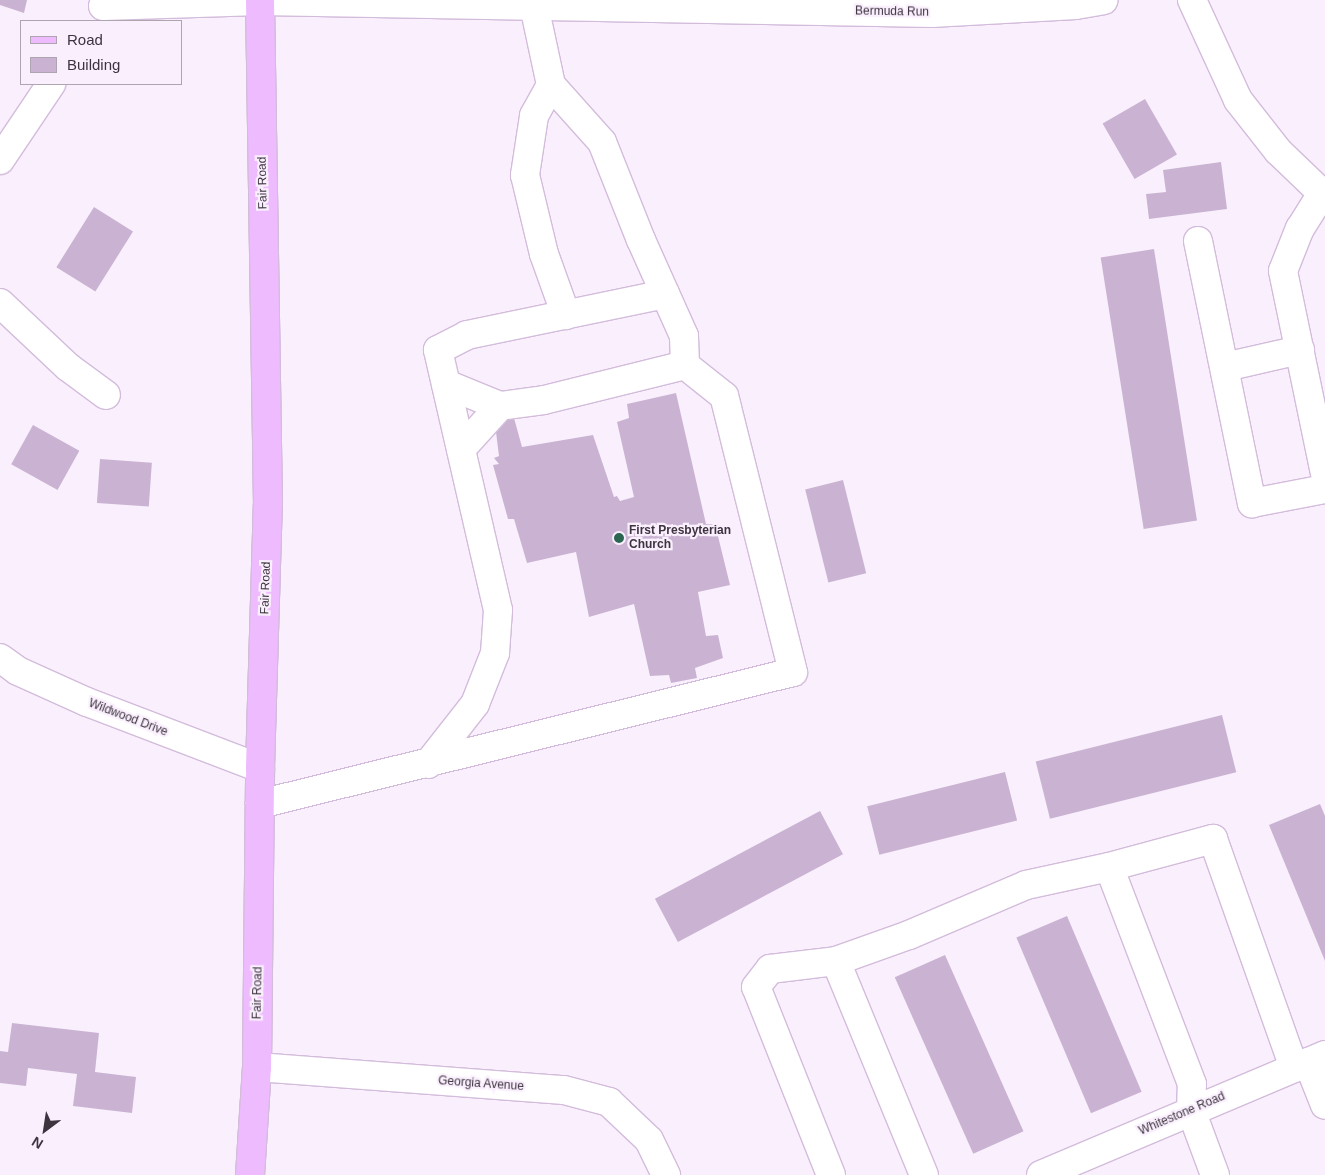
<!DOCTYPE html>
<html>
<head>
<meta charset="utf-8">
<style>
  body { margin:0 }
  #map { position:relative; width:1325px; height:1175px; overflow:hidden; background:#faf0fd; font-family:Helvetica,sans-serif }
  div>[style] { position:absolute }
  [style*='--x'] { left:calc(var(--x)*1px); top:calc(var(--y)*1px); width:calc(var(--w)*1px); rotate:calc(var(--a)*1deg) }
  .building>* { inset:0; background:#cab3d2; transform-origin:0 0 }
  .roads { filter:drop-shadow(1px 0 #d3bcdb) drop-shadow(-1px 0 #d3bcdb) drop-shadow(0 1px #d3bcdb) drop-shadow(0 -1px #d3bcdb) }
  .minor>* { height:28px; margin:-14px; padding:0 14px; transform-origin:14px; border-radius:14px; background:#fff }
  .major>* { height:28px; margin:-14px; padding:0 14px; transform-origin:14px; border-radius:14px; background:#eebbfe }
  .dots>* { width:14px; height:14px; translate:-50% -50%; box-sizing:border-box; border:2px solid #faf0fd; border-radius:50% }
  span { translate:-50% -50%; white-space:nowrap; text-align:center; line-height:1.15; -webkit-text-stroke:4.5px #faf0fd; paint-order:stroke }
  .street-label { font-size:12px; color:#3d3440 }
  .poi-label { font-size:12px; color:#3d3440; font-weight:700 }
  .left { translate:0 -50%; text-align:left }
  .legend { position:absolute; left:20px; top:20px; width:162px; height:65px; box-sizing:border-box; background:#faf0fd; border:1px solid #aea5b1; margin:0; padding:6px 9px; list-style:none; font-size:15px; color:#3d3440 }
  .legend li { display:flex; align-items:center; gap:10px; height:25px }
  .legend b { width:25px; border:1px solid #aea5b1 }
  .north { position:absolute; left:20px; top:1105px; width:50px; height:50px; -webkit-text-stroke:4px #faf0fd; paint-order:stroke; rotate:211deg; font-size:14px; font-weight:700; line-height:20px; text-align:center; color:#3d3440 }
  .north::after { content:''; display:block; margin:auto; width:18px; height:22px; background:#3d3440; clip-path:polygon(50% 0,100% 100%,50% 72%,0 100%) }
</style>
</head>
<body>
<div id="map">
  <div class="building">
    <div style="clip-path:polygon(0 0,27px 0,24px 13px,0 5px)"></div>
    <div style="left:1145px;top:99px;width:64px;height:49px;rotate:60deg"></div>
    <div style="clip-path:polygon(1221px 162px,1227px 209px,1149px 219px,1146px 194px,1166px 192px,1163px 170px)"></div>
    <div style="left:94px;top:207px;width:46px;height:71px;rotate:32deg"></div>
    <div style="left:1154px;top:249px;width:275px;height:54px;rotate:81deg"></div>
    <div style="clip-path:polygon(676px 393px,706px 524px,715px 524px,730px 585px,698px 592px,706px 636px,718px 635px,723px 658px,695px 668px,697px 678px,671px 683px,669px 675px,650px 676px,634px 604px,589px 617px,576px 552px,527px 563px,514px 519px,508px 519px,493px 465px,499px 464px,494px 458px,499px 456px,495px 424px,514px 418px,522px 447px,593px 435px,614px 497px,617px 496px,620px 501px,634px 497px,617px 422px,629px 418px,627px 404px)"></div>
    <div style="left:33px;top:425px;width:53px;height:45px;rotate:29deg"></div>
    <div style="left:100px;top:459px;width:52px;height:44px;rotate:4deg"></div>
    <div style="left:843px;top:480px;width:96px;height:39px;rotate:76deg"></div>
    <div style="left:1222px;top:715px;width:59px;height:192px;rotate:76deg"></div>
    <div style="left:1005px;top:772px;width:50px;height:142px;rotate:76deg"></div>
    <div style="clip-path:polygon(1320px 804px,1325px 816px,1325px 961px,1269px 825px)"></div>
    <div style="left:820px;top:811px;width:49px;height:187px;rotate:62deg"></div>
    <div style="left:1067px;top:916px;width:191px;height:55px;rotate:67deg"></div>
    <div style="left:945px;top:955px;width:193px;height:55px;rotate:66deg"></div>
    <div style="clip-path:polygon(12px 1023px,99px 1033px,95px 1072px,136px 1077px,132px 1113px,73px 1106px,77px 1074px,28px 1068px,26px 1086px,0 1083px,0 1051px,8px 1052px)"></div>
  </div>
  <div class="roads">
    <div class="minor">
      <div style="--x:1192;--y:0;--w:110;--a:65.3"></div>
      <div style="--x:1238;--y:100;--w:65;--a:51.9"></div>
      <div style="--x:1278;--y:151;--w:65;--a:43.8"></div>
      <div style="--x:103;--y:6;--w:157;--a:-1.8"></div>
      <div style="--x:260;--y:1;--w:672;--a:1.02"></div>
      <div style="--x:932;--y:13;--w:144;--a:-3.2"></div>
      <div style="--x:1076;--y:5;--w:28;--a:-10"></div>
      <div style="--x:551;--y:85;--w:35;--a:119"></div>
      <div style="--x:534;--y:116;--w:60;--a:98.7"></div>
      <div style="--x:525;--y:175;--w:81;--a:76.5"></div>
      <div style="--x:544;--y:254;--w:65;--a:70.2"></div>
      <div style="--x:0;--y:160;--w:92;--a:-56.1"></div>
      <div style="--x:1321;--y:195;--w:39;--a:122"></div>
      <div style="--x:1300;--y:228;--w:46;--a:111.6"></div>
      <div style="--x:1283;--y:271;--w:206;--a:78.3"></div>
      <div style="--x:1198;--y:241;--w:268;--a:78.4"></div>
      <div style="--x:1252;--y:503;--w:74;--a:-10.9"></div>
      <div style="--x:0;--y:303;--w:93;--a:43.3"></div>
      <div style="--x:68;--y:367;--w:47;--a:36.4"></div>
      <div style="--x:1225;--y:367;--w:77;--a:-12.8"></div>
      <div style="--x:446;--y:384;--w:58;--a:22.2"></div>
      <div style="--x:500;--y:406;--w:44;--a:-7.8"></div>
      <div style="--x:544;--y:400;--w:145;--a:-13.9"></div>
      <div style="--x:461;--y:449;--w:58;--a:-47.8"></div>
      <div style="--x:0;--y:658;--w:22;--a:36"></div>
      <div style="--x:18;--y:671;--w:76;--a:24.2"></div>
      <div style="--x:87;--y:702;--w:185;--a:20.9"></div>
      <div style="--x:428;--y:764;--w:76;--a:-51.9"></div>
      <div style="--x:475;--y:704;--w:55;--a:-68.6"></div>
      <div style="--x:495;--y:653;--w:43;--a:-86"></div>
      <div style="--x:498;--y:610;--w:267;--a:-103"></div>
      <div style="--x:438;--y:350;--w:33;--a:-27"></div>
      <div style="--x:467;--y:335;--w:202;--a:-11.7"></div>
      <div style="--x:260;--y:804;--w:549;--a:-13.91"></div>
      <div style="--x:793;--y:672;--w:284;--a:-104"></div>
      <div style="--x:724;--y:396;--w:50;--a:-141.5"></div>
      <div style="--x:685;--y:365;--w:29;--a:-92"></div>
      <div style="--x:684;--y:336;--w:105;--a:-114.1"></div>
      <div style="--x:641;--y:240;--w:105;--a:-111.7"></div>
      <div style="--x:602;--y:142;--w:76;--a:-131.8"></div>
      <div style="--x:551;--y:85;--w:81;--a:-102.1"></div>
      <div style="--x:1308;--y:1062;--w:46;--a:68.4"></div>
      <div style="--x:257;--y:1067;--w:308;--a:4.3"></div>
      <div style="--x:564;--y:1090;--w:47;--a:14.9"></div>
      <div style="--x:609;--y:1102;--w:55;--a:43.5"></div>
      <div style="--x:649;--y:1140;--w:39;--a:64"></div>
      <div style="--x:831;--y:1175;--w:202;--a:-111.7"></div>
      <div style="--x:756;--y:987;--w:23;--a:-52"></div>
      <div style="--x:770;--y:969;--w:66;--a:-6.9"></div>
      <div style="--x:924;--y:1175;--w:231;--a:-112.4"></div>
      <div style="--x:836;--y:961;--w:77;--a:-19.6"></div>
      <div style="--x:909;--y:935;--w:127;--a:-23.1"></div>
      <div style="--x:1026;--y:885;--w:85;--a:-12.2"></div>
      <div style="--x:1041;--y:1175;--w:308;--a:-22.9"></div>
      <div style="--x:1215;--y:1175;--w:69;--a:-110.3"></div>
      <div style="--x:1191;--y:1110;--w:26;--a:-88"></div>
      <div style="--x:1192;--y:1084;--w:232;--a:-110.9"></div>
      <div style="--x:1109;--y:867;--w:108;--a:-15.1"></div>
      <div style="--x:1213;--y:839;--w:243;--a:70.5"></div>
    </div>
    <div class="major">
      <div style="--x:250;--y:1175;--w:108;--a:-86.3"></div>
      <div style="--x:257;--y:1067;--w:299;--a:-89.4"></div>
      <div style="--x:260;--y:768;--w:263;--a:-88.3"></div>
      <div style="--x:268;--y:505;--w:505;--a:-90.91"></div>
    </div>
  </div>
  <div class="dots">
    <div style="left:619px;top:538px;background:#2a6651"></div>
  </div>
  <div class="street-label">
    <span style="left:892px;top:12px;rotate:1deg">Bermuda Run</span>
    <span style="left:263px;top:183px;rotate:-91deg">Fair Road</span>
    <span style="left:266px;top:588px;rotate:-88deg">Fair Road</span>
    <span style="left:128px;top:718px;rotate:21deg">Wildwood Drive</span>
    <span style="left:258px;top:993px;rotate:-89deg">Fair Road</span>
    <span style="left:481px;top:1084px;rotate:4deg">Georgia Avenue</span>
    <span style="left:1182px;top:1114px;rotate:-23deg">Whitestone Road</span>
  </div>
  <div class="poi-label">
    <span class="left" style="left:629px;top:538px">First Presbyterian<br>Church</span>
  </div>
  <ul class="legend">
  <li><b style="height:6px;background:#eebbfe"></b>Road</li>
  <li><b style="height:14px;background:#cab3d2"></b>Building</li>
  </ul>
  <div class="north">N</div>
</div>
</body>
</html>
